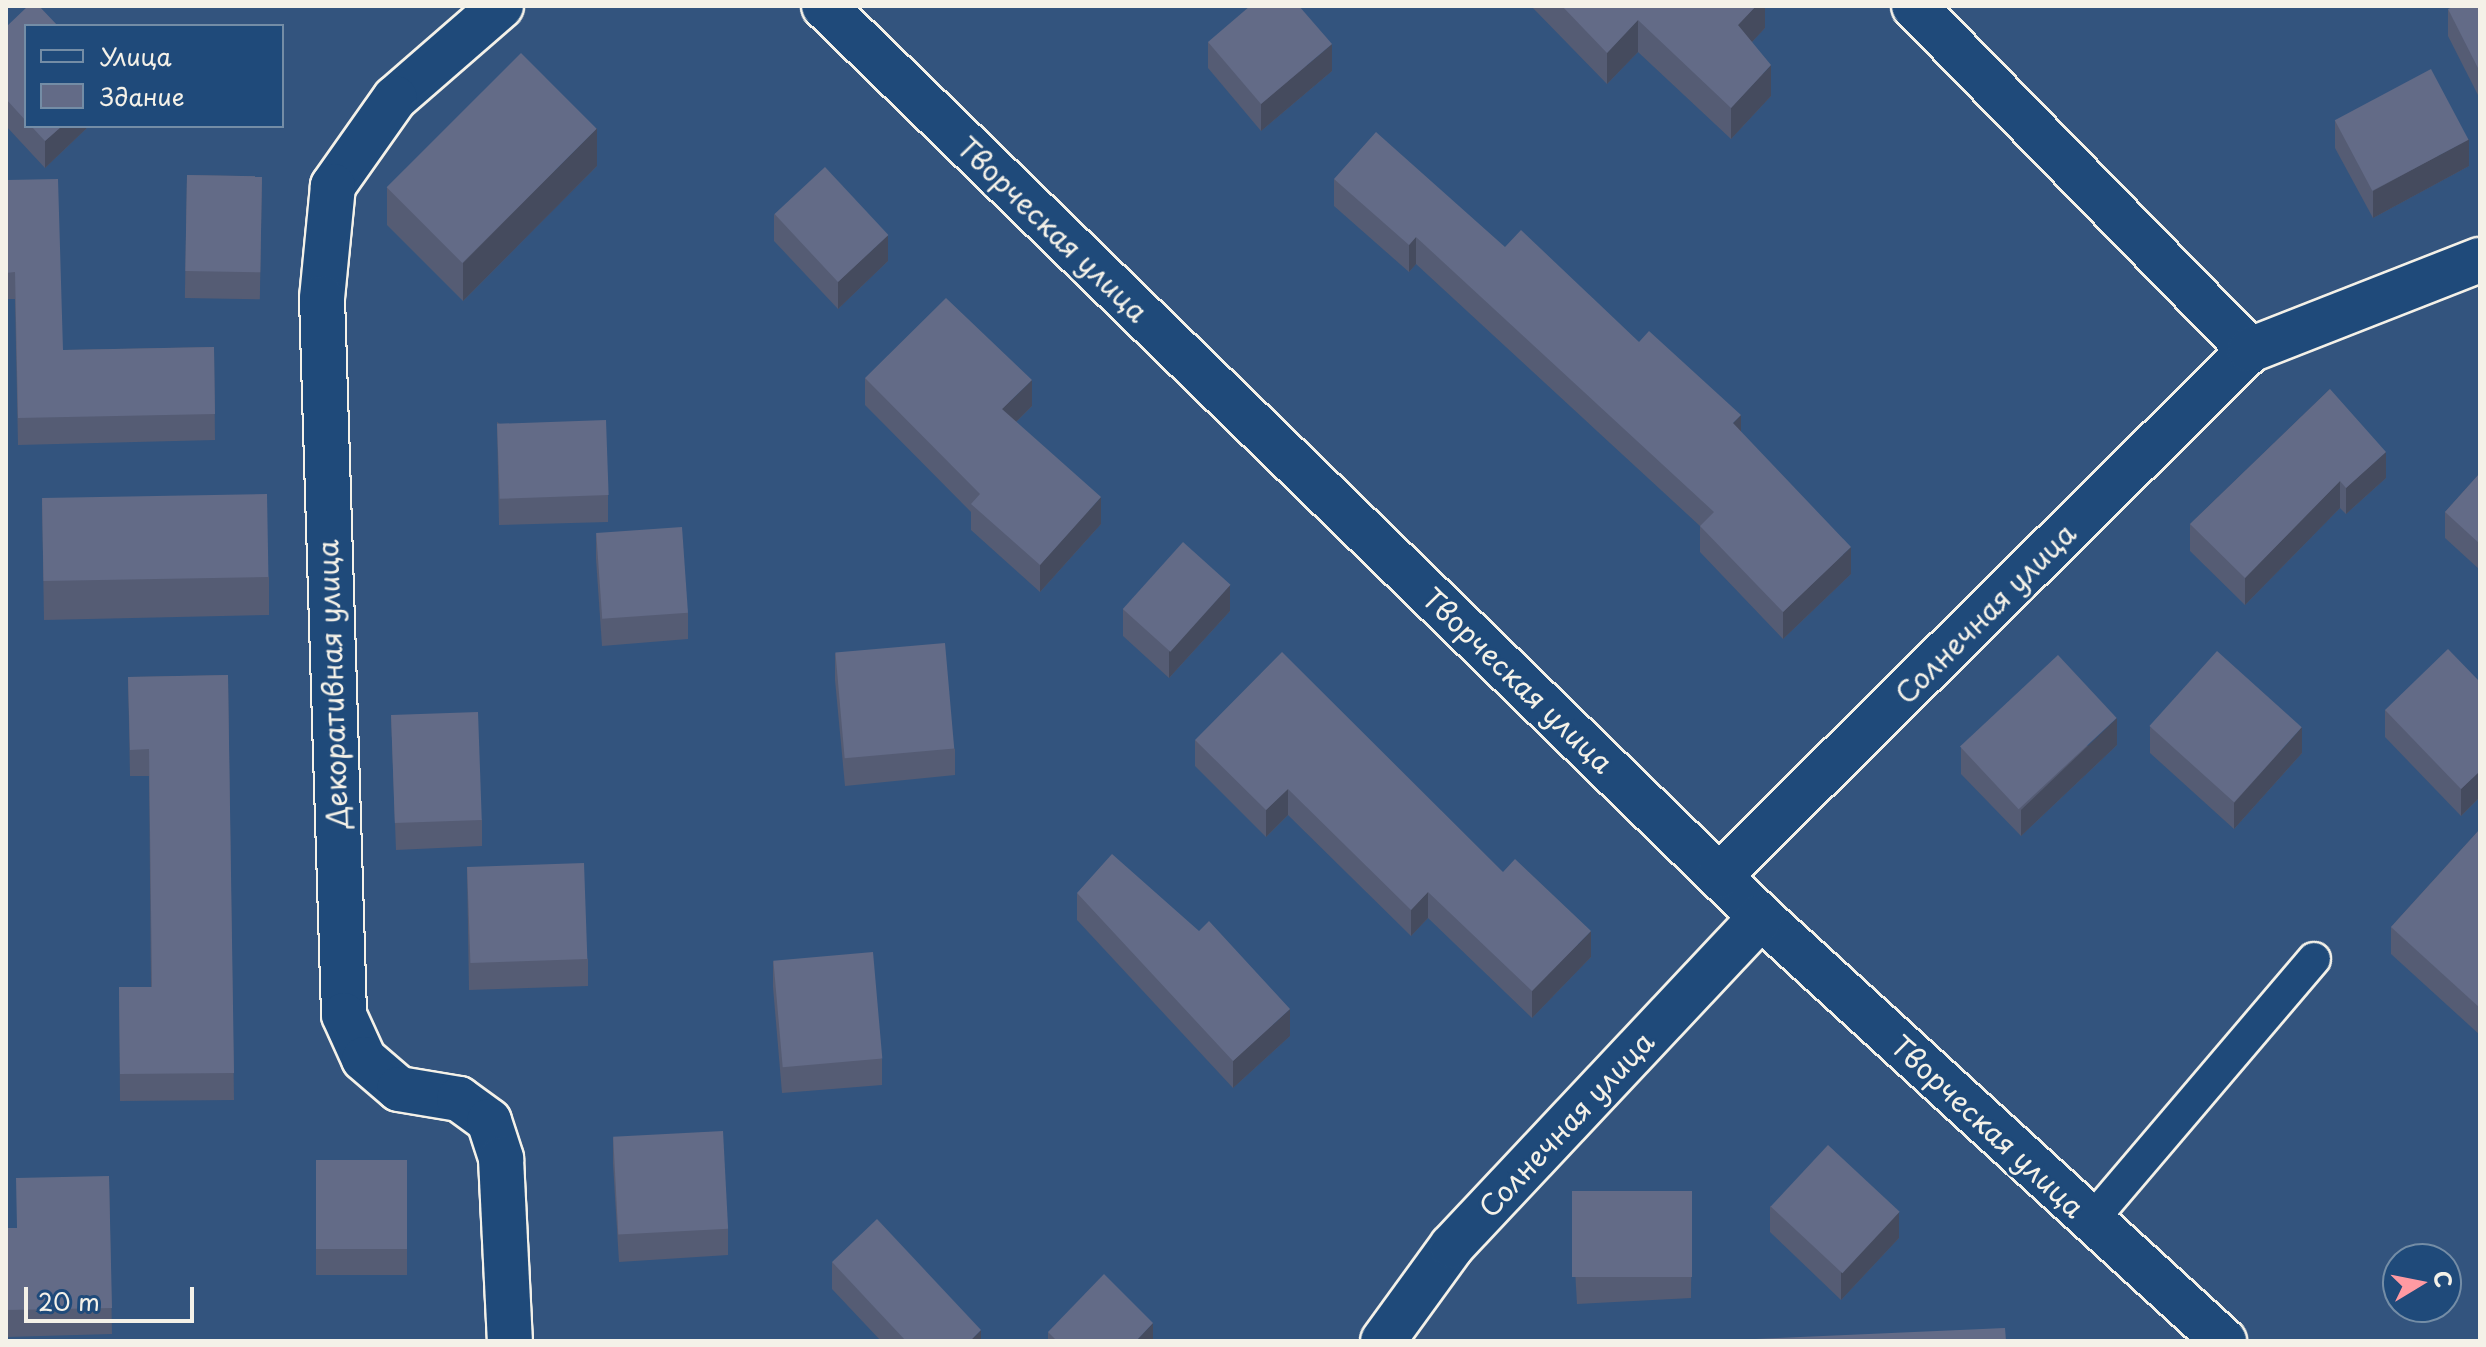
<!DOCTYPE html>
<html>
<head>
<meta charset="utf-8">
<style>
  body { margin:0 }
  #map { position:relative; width:2486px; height:1347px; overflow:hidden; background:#33547e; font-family:"Playpen Sans",sans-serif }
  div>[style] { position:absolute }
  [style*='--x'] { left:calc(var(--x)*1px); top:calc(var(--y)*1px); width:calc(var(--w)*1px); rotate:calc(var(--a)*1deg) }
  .roads { filter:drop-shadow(2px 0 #f4f1e8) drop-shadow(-2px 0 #f4f1e8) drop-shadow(0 2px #f4f1e8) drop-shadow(0 -2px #f4f1e8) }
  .service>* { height:32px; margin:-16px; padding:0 16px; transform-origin:16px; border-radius:16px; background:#1f4a7a }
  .minor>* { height:44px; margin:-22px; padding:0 22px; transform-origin:22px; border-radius:22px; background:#1f4a7a }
  .wall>* { inset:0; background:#555c74; transform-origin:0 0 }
  .shaded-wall>* { inset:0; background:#454b5e }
  .building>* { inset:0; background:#636b87; transform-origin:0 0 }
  span { translate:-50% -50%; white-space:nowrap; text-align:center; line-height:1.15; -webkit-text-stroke:6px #1f4a7a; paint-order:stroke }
  .street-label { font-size:28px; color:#f4f1e8 }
  .frame { position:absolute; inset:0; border:8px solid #f4f1e8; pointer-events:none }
  .legend { position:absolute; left:24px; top:24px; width:260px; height:104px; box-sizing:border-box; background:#1f4a7a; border:2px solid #748da6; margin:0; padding:10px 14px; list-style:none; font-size:24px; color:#f4f1e8 }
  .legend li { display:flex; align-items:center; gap:16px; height:40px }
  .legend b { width:40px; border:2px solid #748da6 }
  .north { position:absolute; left:2382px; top:1243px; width:80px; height:80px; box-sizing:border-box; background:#1f4a7a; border:2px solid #748da6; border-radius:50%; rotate:80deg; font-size:22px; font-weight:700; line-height:32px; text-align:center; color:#f4f1e8 }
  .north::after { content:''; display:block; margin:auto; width:28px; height:36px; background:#ff9aa2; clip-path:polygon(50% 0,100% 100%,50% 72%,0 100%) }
  .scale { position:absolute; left:24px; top:1287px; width:170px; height:36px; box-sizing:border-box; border:4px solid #f4f1e8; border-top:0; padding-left:10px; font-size:24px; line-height:28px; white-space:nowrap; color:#f4f1e8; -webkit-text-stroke:6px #1f4a7a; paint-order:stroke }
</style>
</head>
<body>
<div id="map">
  <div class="roads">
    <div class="service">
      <div style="--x:2091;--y:1221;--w:344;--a:-49.6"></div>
    </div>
    <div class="minor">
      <div style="--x:501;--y:6;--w:140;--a:139"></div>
      <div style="--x:395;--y:98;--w:108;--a:125.2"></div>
      <div style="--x:333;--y:186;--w:113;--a:95.6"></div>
      <div style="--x:322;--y:298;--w:717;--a:88.24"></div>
      <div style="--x:344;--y:1015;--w:48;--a:65.6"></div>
      <div style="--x:364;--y:1059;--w:46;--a:40.6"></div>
      <div style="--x:399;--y:1089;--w:61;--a:9.5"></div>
      <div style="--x:459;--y:1099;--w:37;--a:36"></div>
      <div style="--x:489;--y:1121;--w:40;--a:72"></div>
      <div style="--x:501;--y:1159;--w:182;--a:87.2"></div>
      <div style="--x:824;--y:6;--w:1307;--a:44.19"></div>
      <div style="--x:1761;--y:917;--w:628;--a:42.48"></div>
      <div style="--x:1914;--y:6;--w:481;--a:45.7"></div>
      <div style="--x:1719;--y:876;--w:747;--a:-44.73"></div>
      <div style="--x:2250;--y:350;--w:247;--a:-21.4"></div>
      <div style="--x:1383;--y:1341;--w:117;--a:-54"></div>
      <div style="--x:1452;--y:1246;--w:451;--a:-46.8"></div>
    </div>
  </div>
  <div class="wall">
    <div style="clip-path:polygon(1531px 6px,1765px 6px,1765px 28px,1752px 42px,1771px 96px,1731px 139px,1638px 52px,1607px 84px)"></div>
    <div style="clip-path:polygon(2480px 6px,2479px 97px,2448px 36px,2448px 9px)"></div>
    <div style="clip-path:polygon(26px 26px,26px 126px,89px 126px,45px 168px,6px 126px,6px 27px)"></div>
    <div style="clip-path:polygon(1208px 42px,1332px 71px,1261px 131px,1208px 68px)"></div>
    <div style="clip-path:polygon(2335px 121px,2469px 166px,2373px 218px,2335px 148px)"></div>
    <div style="clip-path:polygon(597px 166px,463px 301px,387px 225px,387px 188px)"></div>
    <div style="left:187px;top:175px;width:75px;height:123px;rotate:1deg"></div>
    <div style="clip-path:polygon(1334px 179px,1505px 247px,1639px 342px,1741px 432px,1851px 574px,1783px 639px,1700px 552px,1700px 526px,1416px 264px,1409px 272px,1334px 206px)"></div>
    <div style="clip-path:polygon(6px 180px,63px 350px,214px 347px,215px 440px,18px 445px,15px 299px,6px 299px)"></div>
    <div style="clip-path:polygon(774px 214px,888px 261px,838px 309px,774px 241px)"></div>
    <div style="clip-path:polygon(865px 378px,1032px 406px,1016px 422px,1101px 524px,1040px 592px,971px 530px,971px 512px,865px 405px)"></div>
    <div style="clip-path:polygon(2330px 389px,2386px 478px,2346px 514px,2340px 508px,2245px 605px,2190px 551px,2190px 524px)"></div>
    <div style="clip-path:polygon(497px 422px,608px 495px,608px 522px,499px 525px)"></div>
    <div style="clip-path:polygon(2480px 473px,2480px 570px,2445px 538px,2445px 512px)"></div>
    <div style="clip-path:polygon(42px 500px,269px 577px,269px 615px,44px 620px)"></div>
    <div style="clip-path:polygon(596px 533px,688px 613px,688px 639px,602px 646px,596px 559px)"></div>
    <div style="clip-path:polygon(1123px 609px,1230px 611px,1169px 678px,1123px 636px)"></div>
    <div style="clip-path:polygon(835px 653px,955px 749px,955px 775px,845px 786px,835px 680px)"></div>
    <div style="clip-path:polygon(228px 675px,234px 1100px,120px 1101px,119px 987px,151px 987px,149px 776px,130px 776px,128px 677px)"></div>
    <div style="clip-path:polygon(2480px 682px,2480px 797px,2461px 816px,2385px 737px,2385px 710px)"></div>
    <div style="clip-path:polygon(391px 715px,482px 820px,482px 846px,396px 850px)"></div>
    <div style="clip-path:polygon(2150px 727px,2302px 753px,2234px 829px,2150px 753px)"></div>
    <div style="clip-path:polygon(1195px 740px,1503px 872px,1591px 957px,1532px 1018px,1428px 918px,1411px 936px,1288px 815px,1266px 837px,1195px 766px)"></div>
    <div style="clip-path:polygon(2117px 745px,2021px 836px,1961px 774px,1961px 748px)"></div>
    <div style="clip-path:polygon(2480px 829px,2480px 1035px,2391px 954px,2391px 927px)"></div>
    <div style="clip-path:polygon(467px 867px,588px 959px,588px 986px,469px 990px)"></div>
    <div style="clip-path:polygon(1077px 893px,1290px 1036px,1233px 1088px,1077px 920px)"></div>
    <div style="clip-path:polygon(773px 961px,882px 1059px,882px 1085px,782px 1093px,773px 987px)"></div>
    <div style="clip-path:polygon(613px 1138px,728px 1229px,728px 1255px,619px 1262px,613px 1164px)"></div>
    <div style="left:407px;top:1160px;width:115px;height:91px;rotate:90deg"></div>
    <div style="clip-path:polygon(109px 1176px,112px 1334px,6px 1337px,6px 1228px,17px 1228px)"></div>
    <div style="clip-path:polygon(1572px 1191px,1692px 1192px,1691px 1298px,1577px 1304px,1572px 1218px)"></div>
    <div style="clip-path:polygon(1770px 1206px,1899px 1238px,1841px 1300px,1770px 1232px)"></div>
    <div style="clip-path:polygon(832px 1262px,981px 1341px,881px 1341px,832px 1289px)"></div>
    <div style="clip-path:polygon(1048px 1332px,1153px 1341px,1048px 1341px)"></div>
  </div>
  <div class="shaded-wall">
    <div style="clip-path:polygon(1756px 6px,1765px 6px,1765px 28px,1738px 57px,1738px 25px)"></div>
    <div style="clip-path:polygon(1638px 20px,1638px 52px,1607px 84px,1607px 53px)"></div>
    <div style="clip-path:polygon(1332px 44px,1332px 71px,1261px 131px,1261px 104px)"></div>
    <div style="clip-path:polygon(1771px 65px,1771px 96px,1731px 139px,1731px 108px)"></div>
    <div style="clip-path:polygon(2479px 70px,2480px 70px,2479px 97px)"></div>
    <div style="clip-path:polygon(62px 126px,89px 126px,45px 168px,45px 141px)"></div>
    <div style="clip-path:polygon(597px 128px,597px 166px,463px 301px,463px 263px)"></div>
    <div style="clip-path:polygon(2469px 139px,2469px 166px,2373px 218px,2373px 191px)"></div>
    <div style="clip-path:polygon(888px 235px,888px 261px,838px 309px,838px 282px)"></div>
    <div style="clip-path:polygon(1416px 237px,1416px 264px,1409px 272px,1409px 245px)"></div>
    <div style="clip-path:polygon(1032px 380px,1032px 406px,1002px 436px,1002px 409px)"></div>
    <div style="clip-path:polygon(1741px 415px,1741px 441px,1733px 423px)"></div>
    <div style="clip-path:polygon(2386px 452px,2386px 478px,2346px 514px,2346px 488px)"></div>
    <div style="clip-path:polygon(2340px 481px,2340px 508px,2245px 605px,2245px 578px)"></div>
    <div style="clip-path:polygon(1101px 497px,1101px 524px,1040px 592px,1040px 565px)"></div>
    <div style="clip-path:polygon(1851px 547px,1851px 574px,1783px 639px,1783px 612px)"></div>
    <div style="clip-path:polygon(1230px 585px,1230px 611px,1169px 678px,1169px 652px)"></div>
    <div style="clip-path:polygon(2117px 718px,2117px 745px,2021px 836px,2021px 810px)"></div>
    <div style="clip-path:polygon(2302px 727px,2302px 753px,2234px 829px,2234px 803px)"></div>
    <div style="clip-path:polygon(2480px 771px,2480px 797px,2461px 816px,2461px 789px)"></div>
    <div style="clip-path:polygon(1288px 789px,1288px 815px,1266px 837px,1266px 810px)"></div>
    <div style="clip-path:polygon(1428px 892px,1428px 918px,1411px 936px,1411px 910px)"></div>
    <div style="clip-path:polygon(1591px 931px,1591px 957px,1532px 1018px,1532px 991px)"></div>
    <div style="clip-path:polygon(1290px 1009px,1290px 1036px,1233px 1088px,1233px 1061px)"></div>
    <div style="clip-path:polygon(1899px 1212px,1899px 1238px,1841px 1300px,1841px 1273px)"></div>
    <div style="clip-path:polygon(1153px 1323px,1153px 1341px,1136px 1341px)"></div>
    <div style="clip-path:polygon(981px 1330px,981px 1341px,970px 1341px)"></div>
  </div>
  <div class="building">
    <div style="clip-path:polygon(28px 6px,39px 6px,58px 26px,26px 26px,26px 121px,6px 99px,6px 27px)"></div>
    <div style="clip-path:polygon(1250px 6px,1299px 6px,1332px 44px,1261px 104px,1208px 42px)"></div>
    <div style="clip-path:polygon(1562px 6px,1756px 6px,1738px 25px,1771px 65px,1731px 108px,1638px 20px,1607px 53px)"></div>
    <div style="clip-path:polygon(2455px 6px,2480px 6px,2479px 70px,2448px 9px)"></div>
    <div style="left:521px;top:53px;width:107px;height:190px;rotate:45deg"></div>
    <div style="left:2431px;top:69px;width:80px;height:109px;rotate:62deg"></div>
    <div style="clip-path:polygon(31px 126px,62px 126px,45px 141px)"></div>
    <div style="clip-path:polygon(1376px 132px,1505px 247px,1521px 230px,1639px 342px,1649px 331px,1741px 415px,1733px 423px,1851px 547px,1783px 612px,1700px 526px,1714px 512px,1416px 237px,1409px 245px,1334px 179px)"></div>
    <div style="left:825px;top:167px;width:93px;height:69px;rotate:47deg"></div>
    <div style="left:187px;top:175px;width:75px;height:96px;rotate:1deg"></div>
    <div style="clip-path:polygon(58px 179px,63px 350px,214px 347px,215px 414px,18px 418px,15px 272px,6px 273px,6px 180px)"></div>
    <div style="clip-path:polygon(946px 298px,1032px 380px,1002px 409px,1101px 497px,1040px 565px,971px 504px,980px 494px,865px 378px)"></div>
    <div style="clip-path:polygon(2330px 389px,2386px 452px,2346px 488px,2340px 481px,2245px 578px,2190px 524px)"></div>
    <div style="left:606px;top:420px;width:75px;height:109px;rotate:88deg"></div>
    <div style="clip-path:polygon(2480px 473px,2480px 544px,2445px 512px)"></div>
    <div style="left:267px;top:494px;width:83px;height:225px;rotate:89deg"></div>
    <div style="left:682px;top:527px;width:86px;height:86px;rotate:86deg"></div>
    <div style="left:1183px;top:542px;width:64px;height:90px;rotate:42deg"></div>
    <div style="left:945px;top:643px;width:106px;height:110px;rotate:85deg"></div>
    <div style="clip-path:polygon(2448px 649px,2480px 682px,2480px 771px,2461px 789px,2385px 710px)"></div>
    <div style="left:2217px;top:651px;width:114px;height:101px;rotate:42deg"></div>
    <div style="clip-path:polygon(1282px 652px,1503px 872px,1515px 859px,1591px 931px,1532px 991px,1428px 892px,1411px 910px,1288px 789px,1266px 810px,1195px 740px)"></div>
    <div style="left:2058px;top:655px;width:86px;height:134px;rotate:47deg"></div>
    <div style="clip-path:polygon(228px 675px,234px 1073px,120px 1074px,119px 987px,152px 987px,149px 749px,130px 750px,128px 677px)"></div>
    <div style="left:478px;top:712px;width:108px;height:87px;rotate:88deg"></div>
    <div style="clip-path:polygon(2480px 829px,2480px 1008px,2391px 927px)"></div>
    <div style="clip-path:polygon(1112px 854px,1199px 931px,1209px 921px,1290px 1009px,1233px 1061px,1077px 893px)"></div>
    <div style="left:584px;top:863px;width:96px;height:117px;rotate:88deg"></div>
    <div style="left:873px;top:952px;width:107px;height:100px;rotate:85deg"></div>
    <div style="left:723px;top:1131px;width:98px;height:110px;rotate:87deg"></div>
    <div style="left:1828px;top:1145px;width:98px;height:84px;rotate:43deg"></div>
    <div style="left:407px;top:1160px;width:89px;height:91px;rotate:90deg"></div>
    <div style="clip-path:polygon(109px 1176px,112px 1308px,6px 1310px,6px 1228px,17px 1228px,16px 1178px)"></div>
    <div style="left:1572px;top:1191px;width:120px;height:86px"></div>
    <div style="clip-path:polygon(877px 1219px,981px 1330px,970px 1341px,906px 1341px,832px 1262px)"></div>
    <div style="clip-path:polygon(1104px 1274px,1153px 1323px,1136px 1341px,1057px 1341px,1048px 1332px)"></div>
    <div style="clip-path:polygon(2005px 1328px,2006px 1341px,1755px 1341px,1755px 1339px)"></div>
  </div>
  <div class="street-label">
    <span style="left:1053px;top:229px;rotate:44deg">Творческая улица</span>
    <span style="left:1985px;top:613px;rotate:-45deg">Солнечная улица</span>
    <span style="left:1518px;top:680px;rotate:44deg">Творческая улица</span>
    <span style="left:332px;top:684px;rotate:-92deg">Декоративная улица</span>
    <span style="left:1566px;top:1124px;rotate:-47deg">Солнечная улица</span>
    <span style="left:1988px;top:1126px;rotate:43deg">Творческая улица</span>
  </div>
  <div class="frame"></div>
  <ul class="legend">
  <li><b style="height:10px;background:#1f4a7a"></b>Улица</li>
  <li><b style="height:22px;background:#636b87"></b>Здание</li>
  </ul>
  <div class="north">С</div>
  <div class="scale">20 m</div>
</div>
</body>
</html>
